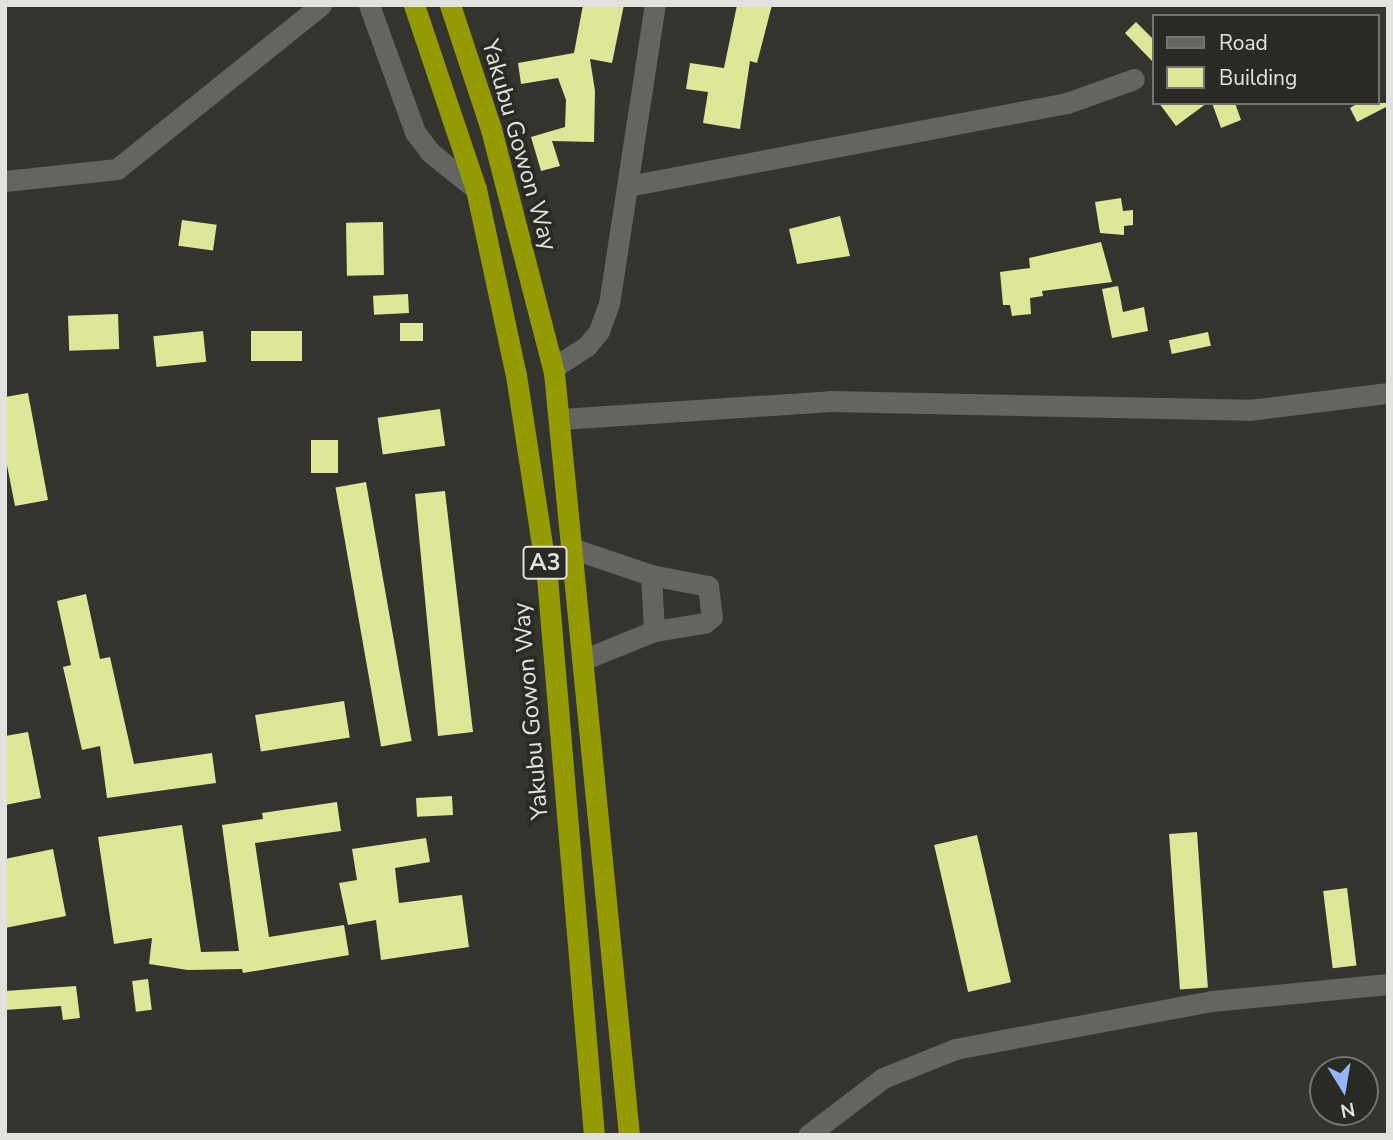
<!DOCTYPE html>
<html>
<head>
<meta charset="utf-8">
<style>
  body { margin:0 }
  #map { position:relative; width:1393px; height:1140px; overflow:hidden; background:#33342e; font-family:"Nunito Sans",sans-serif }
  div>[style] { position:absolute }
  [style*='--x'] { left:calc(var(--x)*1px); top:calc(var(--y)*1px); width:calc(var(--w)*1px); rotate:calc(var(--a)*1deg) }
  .building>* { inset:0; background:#dee698; transform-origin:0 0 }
  .minor>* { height:21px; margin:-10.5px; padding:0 10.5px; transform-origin:10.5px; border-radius:10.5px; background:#64655f }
  .highway>* { height:21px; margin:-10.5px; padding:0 10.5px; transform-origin:10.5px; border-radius:10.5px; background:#949b02 }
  span { translate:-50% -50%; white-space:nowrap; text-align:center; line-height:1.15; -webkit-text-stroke:7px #292a24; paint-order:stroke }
  .shield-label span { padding:2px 5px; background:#292a24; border:2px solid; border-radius:5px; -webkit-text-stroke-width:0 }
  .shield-label { font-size:23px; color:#e2e2df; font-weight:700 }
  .street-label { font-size:24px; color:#e2e2df }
  .frame { position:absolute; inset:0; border:7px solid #e2e2df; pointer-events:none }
  .legend { position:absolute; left:1152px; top:14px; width:228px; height:91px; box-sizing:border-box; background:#292a24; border:2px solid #73746f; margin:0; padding:9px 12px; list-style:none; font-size:21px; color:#e2e2df }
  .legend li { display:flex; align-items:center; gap:14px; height:35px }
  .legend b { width:35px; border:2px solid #73746f }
  .north { position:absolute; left:1309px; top:1056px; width:70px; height:70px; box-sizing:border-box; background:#292a24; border:2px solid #73746f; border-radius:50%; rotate:169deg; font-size:19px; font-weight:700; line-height:28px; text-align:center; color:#e2e2df }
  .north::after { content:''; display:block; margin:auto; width:24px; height:32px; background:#93b7fd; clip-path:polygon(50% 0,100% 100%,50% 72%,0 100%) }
</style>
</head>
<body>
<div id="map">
  <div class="building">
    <div style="clip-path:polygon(583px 5px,624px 5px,612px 63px,590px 59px,595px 91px,594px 142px,552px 141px,560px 166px,541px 171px,531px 137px,565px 127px,566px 100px,558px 78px,521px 84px,518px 63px,574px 53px)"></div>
    <div style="clip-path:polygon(737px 5px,772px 5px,757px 63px,750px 61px,740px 129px,703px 123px,708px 92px,686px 89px,690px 63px,724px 68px)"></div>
    <div style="clip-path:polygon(1136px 22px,1153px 39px,1153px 62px,1125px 33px)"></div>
    <div style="clip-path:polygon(1159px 103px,1207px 103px,1176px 126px)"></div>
    <div style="clip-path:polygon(1212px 103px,1235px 103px,1241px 120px,1221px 128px)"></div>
    <div style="clip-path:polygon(1358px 103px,1388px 103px,1388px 106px,1357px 122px,1350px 108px)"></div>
    <div style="clip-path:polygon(1121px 198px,1123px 211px,1133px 210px,1133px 225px,1124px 226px,1124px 235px,1100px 233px,1095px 202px)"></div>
    <div style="clip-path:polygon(840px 216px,850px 256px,797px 264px,789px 229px)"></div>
    <div style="left:182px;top:220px;width:35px;height:26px;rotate:8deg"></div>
    <div style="left:383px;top:222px;width:53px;height:37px;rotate:89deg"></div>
    <div style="clip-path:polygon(1101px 242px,1112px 282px,1042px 291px,1043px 296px,1030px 298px,1031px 314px,1012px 316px,1010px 305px,1003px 305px,1000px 272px,1030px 268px,1029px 258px)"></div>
    <div style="clip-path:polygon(1118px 286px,1123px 312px,1144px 307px,1148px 331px,1112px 338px,1102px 289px)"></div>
    <div style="left:408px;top:294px;width:19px;height:35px;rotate:87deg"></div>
    <div style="left:118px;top:314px;width:35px;height:50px;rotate:88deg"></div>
    <div style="left:400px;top:323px;width:23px;height:18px"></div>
    <div style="left:203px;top:331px;width:31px;height:50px;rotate:84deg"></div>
    <div style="left:251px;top:331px;width:51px;height:30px"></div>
    <div style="left:1208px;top:332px;width:14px;height:40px;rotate:78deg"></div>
    <div style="clip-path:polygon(28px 393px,48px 500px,15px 506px,5px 455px,5px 397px)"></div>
    <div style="left:440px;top:409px;width:37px;height:63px;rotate:82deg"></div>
    <div style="left:311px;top:440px;width:27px;height:33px"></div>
    <div style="left:366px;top:482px;width:263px;height:31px;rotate:80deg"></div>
    <div style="clip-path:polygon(445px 491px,473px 732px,438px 736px,415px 494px)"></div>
    <div style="clip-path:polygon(86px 594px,100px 659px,110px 657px,134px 764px,212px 753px,216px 783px,107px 798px,100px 746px,82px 750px,63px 667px,71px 665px,57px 601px)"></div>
    <div style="left:344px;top:701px;width:37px;height:90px;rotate:81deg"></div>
    <div style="clip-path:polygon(28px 732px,41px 798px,5px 805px,5px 736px)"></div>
    <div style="left:452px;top:796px;width:19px;height:36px;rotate:87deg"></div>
    <div style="clip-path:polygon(337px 802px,341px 831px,255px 843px,269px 937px,344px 925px,349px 955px,243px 973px,242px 969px,188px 970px,149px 964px,152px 938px,114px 944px,98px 837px,182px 825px,201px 952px,239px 951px,222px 825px,263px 819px,262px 813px)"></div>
    <div style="left:1197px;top:832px;width:156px;height:28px;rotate:86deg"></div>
    <div style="left:977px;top:835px;width:151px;height:44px;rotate:77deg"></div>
    <div style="clip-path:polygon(426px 838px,430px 862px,395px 868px,399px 903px,462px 895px,469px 947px,381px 960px,376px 920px,348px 925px,339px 883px,357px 880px,352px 849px)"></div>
    <div style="clip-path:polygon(53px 849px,66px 916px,5px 928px,5px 859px)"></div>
    <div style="left:1347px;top:888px;width:78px;height:24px;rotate:83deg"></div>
    <div style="left:148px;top:979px;width:31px;height:16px;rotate:83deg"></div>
    <div style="clip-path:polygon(76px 986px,80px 1018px,63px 1020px,61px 1006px,5px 1010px,5px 991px)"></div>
  </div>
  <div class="minor">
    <div style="--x:369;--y:5;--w:135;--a:70.1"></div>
    <div style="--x:415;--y:132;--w:26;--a:53"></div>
    <div style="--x:431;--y:153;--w:58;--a:38.7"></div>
    <div style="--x:5;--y:181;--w:113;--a:-6.1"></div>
    <div style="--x:117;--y:169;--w:262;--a:-38.8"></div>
    <div style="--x:628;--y:186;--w:447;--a:-10.7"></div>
    <div style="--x:1067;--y:103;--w:71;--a:-19.7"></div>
    <div style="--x:553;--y:368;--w:40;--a:-32.9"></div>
    <div style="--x:587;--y:346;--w:19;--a:-51"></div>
    <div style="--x:599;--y:331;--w:29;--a:-70"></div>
    <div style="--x:609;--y:304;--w:303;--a:-81.3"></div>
    <div style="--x:561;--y:419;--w:270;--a:-3.8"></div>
    <div style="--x:830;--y:401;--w:419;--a:1.2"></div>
    <div style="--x:1249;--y:410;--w:140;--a:-7"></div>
    <div style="--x:574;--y:549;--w:81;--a:18.7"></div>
    <div style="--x:651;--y:575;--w:56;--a:86.9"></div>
    <div style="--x:654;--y:631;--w:74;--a:157.9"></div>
    <div style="--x:651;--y:575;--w:58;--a:10.9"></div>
    <div style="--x:708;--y:586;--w:31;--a:83"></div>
    <div style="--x:712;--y:617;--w:10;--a:143"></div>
    <div style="--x:704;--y:623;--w:51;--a:170.9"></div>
    <div style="--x:808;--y:1135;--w:94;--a:-37.2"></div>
    <div style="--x:883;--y:1078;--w:78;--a:-21.9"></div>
    <div style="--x:955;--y:1049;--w:261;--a:-10.6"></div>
    <div style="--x:1212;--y:1001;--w:177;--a:-5.5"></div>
  </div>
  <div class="highway">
    <div style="--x:414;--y:5;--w:194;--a:71.4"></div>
    <div style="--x:476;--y:189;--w:190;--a:77.9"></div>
    <div style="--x:516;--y:375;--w:204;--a:81.3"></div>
    <div style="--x:547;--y:577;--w:560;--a:85.19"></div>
    <div style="--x:450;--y:5;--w:131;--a:71.7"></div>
    <div style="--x:491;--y:129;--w:252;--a:75.5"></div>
    <div style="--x:554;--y:373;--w:766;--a:84.38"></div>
  </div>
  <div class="shield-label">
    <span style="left:545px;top:563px">A3</span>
  </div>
  <div class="street-label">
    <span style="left:519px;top:145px;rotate:74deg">Yakubu Gowon Way</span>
    <span style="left:531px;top:711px;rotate:-95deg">Yakubu Gowon Way</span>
  </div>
  <div class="frame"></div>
  <ul class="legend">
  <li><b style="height:9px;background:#64655f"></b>Road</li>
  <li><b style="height:19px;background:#dee698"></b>Building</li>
  </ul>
  <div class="north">N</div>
</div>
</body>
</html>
